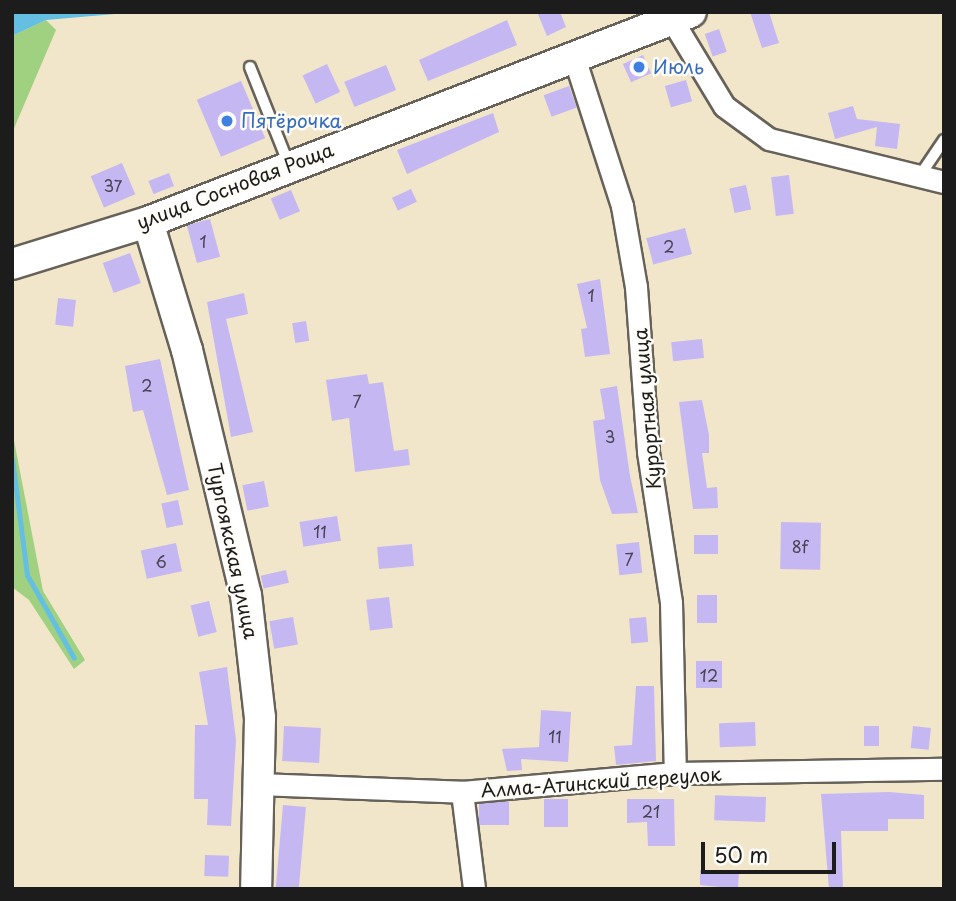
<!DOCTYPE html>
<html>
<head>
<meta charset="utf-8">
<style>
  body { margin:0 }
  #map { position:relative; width:956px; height:901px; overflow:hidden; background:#f1e5ca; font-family:"Playpen Sans",sans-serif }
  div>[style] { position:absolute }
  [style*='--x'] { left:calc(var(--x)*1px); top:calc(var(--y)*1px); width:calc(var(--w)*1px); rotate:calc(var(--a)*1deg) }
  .green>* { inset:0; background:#9fd180 }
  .water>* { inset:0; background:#65bfe2 }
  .stream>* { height:5px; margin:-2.5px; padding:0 2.5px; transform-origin:2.5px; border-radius:2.5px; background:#65bfe2 }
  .building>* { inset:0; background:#c5b8f2; transform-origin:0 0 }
  .roads { filter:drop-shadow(2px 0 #676259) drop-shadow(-2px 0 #676259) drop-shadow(0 2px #676259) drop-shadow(0 -2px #676259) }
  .lane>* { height:10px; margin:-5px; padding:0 5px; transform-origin:5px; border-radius:5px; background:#fff }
  .street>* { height:21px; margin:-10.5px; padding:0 10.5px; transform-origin:10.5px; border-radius:10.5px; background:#fff }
  .secondary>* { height:30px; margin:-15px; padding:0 15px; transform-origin:15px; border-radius:15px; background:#fff }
  .dots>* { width:19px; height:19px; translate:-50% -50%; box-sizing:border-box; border:4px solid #fdfcf7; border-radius:50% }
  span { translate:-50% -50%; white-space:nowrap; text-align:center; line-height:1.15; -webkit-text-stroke:5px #fdfcf7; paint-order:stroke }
  .number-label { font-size:16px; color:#464352 }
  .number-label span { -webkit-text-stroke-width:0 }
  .shop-label { font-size:19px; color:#366cbe }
  .left { translate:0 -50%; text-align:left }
  .street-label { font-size:19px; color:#1c1c1c }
  .frame { position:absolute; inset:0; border:14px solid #1c1c1c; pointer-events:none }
  .scale { position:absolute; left:701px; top:842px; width:135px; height:32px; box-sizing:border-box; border:4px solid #1c1c1c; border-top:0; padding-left:9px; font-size:21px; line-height:24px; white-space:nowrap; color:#1c1c1c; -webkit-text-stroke:5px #fdfcf7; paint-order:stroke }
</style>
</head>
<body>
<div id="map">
  <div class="green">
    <div style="clip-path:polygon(46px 20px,56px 30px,12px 133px,12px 36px)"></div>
    <div style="clip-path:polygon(12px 430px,43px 591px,85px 660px,74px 669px,29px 600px,12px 587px)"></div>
  </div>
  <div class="water">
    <div style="clip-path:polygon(12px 12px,138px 12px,46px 20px,12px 36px)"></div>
  </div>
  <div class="stream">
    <div style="--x:12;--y:458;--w:118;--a:82.7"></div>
    <div style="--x:27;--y:575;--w:95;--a:60.5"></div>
  </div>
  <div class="building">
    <div style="clip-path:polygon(537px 12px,560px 12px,566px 27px,547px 36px)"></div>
    <div style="clip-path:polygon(750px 12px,769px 12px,779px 43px,762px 48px)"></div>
    <div style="clip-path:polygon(507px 20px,517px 45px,428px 81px,419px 60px)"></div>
    <div style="left:719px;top:29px;width:24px;height:15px;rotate:71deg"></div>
    <div style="left:643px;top:55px;width:20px;height:22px;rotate:66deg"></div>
    <div style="left:327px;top:64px;width:31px;height:27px;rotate:65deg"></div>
    <div style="left:386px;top:65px;width:27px;height:45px;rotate:68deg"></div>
    <div style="left:686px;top:80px;width:22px;height:22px;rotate:74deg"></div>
    <div style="left:241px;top:81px;width:62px;height:48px;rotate:67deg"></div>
    <div style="left:569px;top:86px;width:23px;height:27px;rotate:70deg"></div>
    <div style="clip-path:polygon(853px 106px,857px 119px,900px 124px,897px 149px,875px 146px,877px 127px,835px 139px,828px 113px)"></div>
    <div style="clip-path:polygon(493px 113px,499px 132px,407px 174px,397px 150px)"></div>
    <div style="left:122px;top:163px;width:34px;height:34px;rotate:67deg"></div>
    <div style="left:169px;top:173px;width:14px;height:22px;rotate:69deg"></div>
    <div style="left:789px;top:175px;width:39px;height:18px;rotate:83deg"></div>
    <div style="left:746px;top:185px;width:25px;height:17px;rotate:78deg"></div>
    <div style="left:411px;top:189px;width:14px;height:21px;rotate:65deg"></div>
    <div style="left:291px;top:190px;width:23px;height:22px;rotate:67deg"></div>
    <div style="left:210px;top:219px;width:39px;height:24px;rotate:75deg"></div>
    <div style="left:685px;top:228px;width:27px;height:40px;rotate:75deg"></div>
    <div style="left:130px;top:253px;width:32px;height:29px;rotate:70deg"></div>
    <div style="clip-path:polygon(600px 279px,610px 354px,585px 357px,581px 329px,587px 328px,577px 284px)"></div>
    <div style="clip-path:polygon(244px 293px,248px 314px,226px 319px,253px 432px,231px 437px,207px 302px)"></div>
    <div style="left:58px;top:298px;width:18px;height:27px;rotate:6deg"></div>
    <div style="left:306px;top:321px;width:20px;height:14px;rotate:81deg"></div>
    <div style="left:702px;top:339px;width:19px;height:31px;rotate:84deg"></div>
    <div style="clip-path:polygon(160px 359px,189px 490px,167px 495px,143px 410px,133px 412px,125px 366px)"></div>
    <div style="clip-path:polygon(367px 374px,369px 384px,383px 382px,394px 451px,408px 449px,410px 465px,355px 472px,349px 418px,332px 421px,326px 380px)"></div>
    <div style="clip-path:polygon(617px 386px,630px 476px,638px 513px,612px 514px,600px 480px,593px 421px,605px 419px,600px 389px)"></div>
    <div style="clip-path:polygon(702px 400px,709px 435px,709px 453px,702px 453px,707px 488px,717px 487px,718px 508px,693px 509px,679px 402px)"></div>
    <div style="left:264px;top:481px;width:26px;height:22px;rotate:79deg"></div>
    <div style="left:178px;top:500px;width:25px;height:17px;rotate:78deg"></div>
    <div style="left:337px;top:516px;width:25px;height:38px;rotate:81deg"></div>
    <div style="left:781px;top:522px;width:40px;height:47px;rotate:1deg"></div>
    <div style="left:718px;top:535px;width:19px;height:24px;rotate:90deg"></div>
    <div style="left:639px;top:542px;width:31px;height:23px;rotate:84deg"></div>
    <div style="left:176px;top:543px;width:29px;height:36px;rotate:78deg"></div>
    <div style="left:412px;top:544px;width:22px;height:35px;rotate:85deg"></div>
    <div style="left:286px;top:570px;width:13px;height:26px;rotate:77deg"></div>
    <div style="left:697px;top:595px;width:20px;height:28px"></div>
    <div style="left:389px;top:597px;width:31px;height:23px;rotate:83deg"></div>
    <div style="left:209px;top:601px;width:32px;height:19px;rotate:76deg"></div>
    <div style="left:293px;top:617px;width:28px;height:24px;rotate:80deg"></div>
    <div style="left:646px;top:617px;width:25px;height:17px;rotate:85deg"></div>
    <div style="left:696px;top:661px;width:26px;height:27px"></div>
    <div style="clip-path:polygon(227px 667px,236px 740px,231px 826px,207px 825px,208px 799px,194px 799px,195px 725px,208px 725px,199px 672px)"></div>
    <div style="clip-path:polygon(636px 686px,654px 686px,656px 761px,616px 765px,614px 746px,632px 745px)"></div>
    <div style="clip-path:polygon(541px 710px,571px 712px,568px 762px,521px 759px,522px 770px,507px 771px,502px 749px,539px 747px)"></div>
    <div style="left:755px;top:722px;width:24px;height:36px;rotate:88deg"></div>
    <div style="left:284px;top:726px;width:37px;height:35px;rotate:3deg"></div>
    <div style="left:864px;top:726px;width:15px;height:20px"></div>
    <div style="left:913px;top:726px;width:18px;height:22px;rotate:6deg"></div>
    <div style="clip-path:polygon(889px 792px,924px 795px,924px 819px,888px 819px,888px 831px,841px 831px,843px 889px,829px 889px,821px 794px)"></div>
    <div style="left:766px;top:797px;width:25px;height:51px;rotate:92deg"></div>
    <div style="left:544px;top:799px;width:24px;height:28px"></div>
    <div style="clip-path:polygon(627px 799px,674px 799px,675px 846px,648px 846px,647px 822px,627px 823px)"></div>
    <div style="left:509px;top:802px;width:23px;height:30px;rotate:90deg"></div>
    <div style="left:283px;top:805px;width:23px;height:84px;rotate:5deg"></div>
    <div style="left:205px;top:855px;width:24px;height:21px;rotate:2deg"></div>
    <div style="clip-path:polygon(700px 870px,739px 870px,738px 889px,700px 885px)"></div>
  </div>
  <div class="roads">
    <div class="lane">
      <div style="--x:250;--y:67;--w:105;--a:68.3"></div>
      <div style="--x:921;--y:174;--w:41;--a:-55.9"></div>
    </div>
    <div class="street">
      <div style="--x:672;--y:20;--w:100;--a:58.8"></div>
      <div style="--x:724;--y:106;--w:56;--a:36.3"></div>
      <div style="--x:769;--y:139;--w:180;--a:13.8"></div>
      <div style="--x:573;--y:54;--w:160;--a:72.1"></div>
      <div style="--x:622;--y:206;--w:82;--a:80.2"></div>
      <div style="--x:636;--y:287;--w:165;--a:85.8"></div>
      <div style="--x:648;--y:452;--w:152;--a:81.3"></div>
      <div style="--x:671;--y:602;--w:171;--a:88.7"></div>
      <div style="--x:258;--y:784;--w:204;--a:2.2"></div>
      <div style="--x:462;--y:792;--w:214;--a:-5.1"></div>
      <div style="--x:675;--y:773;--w:269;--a:-0.9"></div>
      <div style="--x:462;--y:792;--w:98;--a:82.9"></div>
    </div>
    <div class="secondary">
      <div style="--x:148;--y:222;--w:134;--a:73.1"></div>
      <div style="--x:187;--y:350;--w:252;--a:76.5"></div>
      <div style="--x:246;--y:595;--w:124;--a:83.5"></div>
      <div style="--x:260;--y:718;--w:171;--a:91.3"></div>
      <div style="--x:12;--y:264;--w:142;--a:-17.2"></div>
      <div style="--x:148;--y:222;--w:582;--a:-21.14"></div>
    </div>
  </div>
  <div class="dots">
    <div style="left:639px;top:67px;background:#3f7fe0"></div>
    <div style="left:227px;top:121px;background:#3f7fe0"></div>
  </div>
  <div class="number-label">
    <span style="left:113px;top:185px">37</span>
    <span style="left:203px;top:241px">1</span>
    <span style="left:669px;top:246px">2</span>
    <span style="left:591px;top:295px">1</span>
    <span style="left:147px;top:385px">2</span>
    <span style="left:357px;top:401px">7</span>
    <span style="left:610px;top:436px">3</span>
    <span style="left:320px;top:531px">11</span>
    <span style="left:800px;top:546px">8f</span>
    <span style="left:629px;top:559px">7</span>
    <span style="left:161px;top:561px">6</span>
    <span style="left:709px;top:675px">12</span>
    <span style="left:555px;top:736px">11</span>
    <span style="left:651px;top:811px">21</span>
  </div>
  <div class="shop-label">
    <span class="left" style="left:653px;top:67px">Июль</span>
    <span class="left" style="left:241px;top:121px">Пятёрочка</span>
  </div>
  <div class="street-label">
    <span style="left:235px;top:186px;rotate:-21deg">улица Сосновая Роща</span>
    <span style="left:647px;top:409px;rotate:-95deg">Курортная улица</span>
    <span style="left:233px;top:551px;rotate:78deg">Тургоякская улица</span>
    <span style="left:601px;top:782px;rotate:-4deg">Алма-Атинский переулок</span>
  </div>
  <div class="frame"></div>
  <div class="scale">50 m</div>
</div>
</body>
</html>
